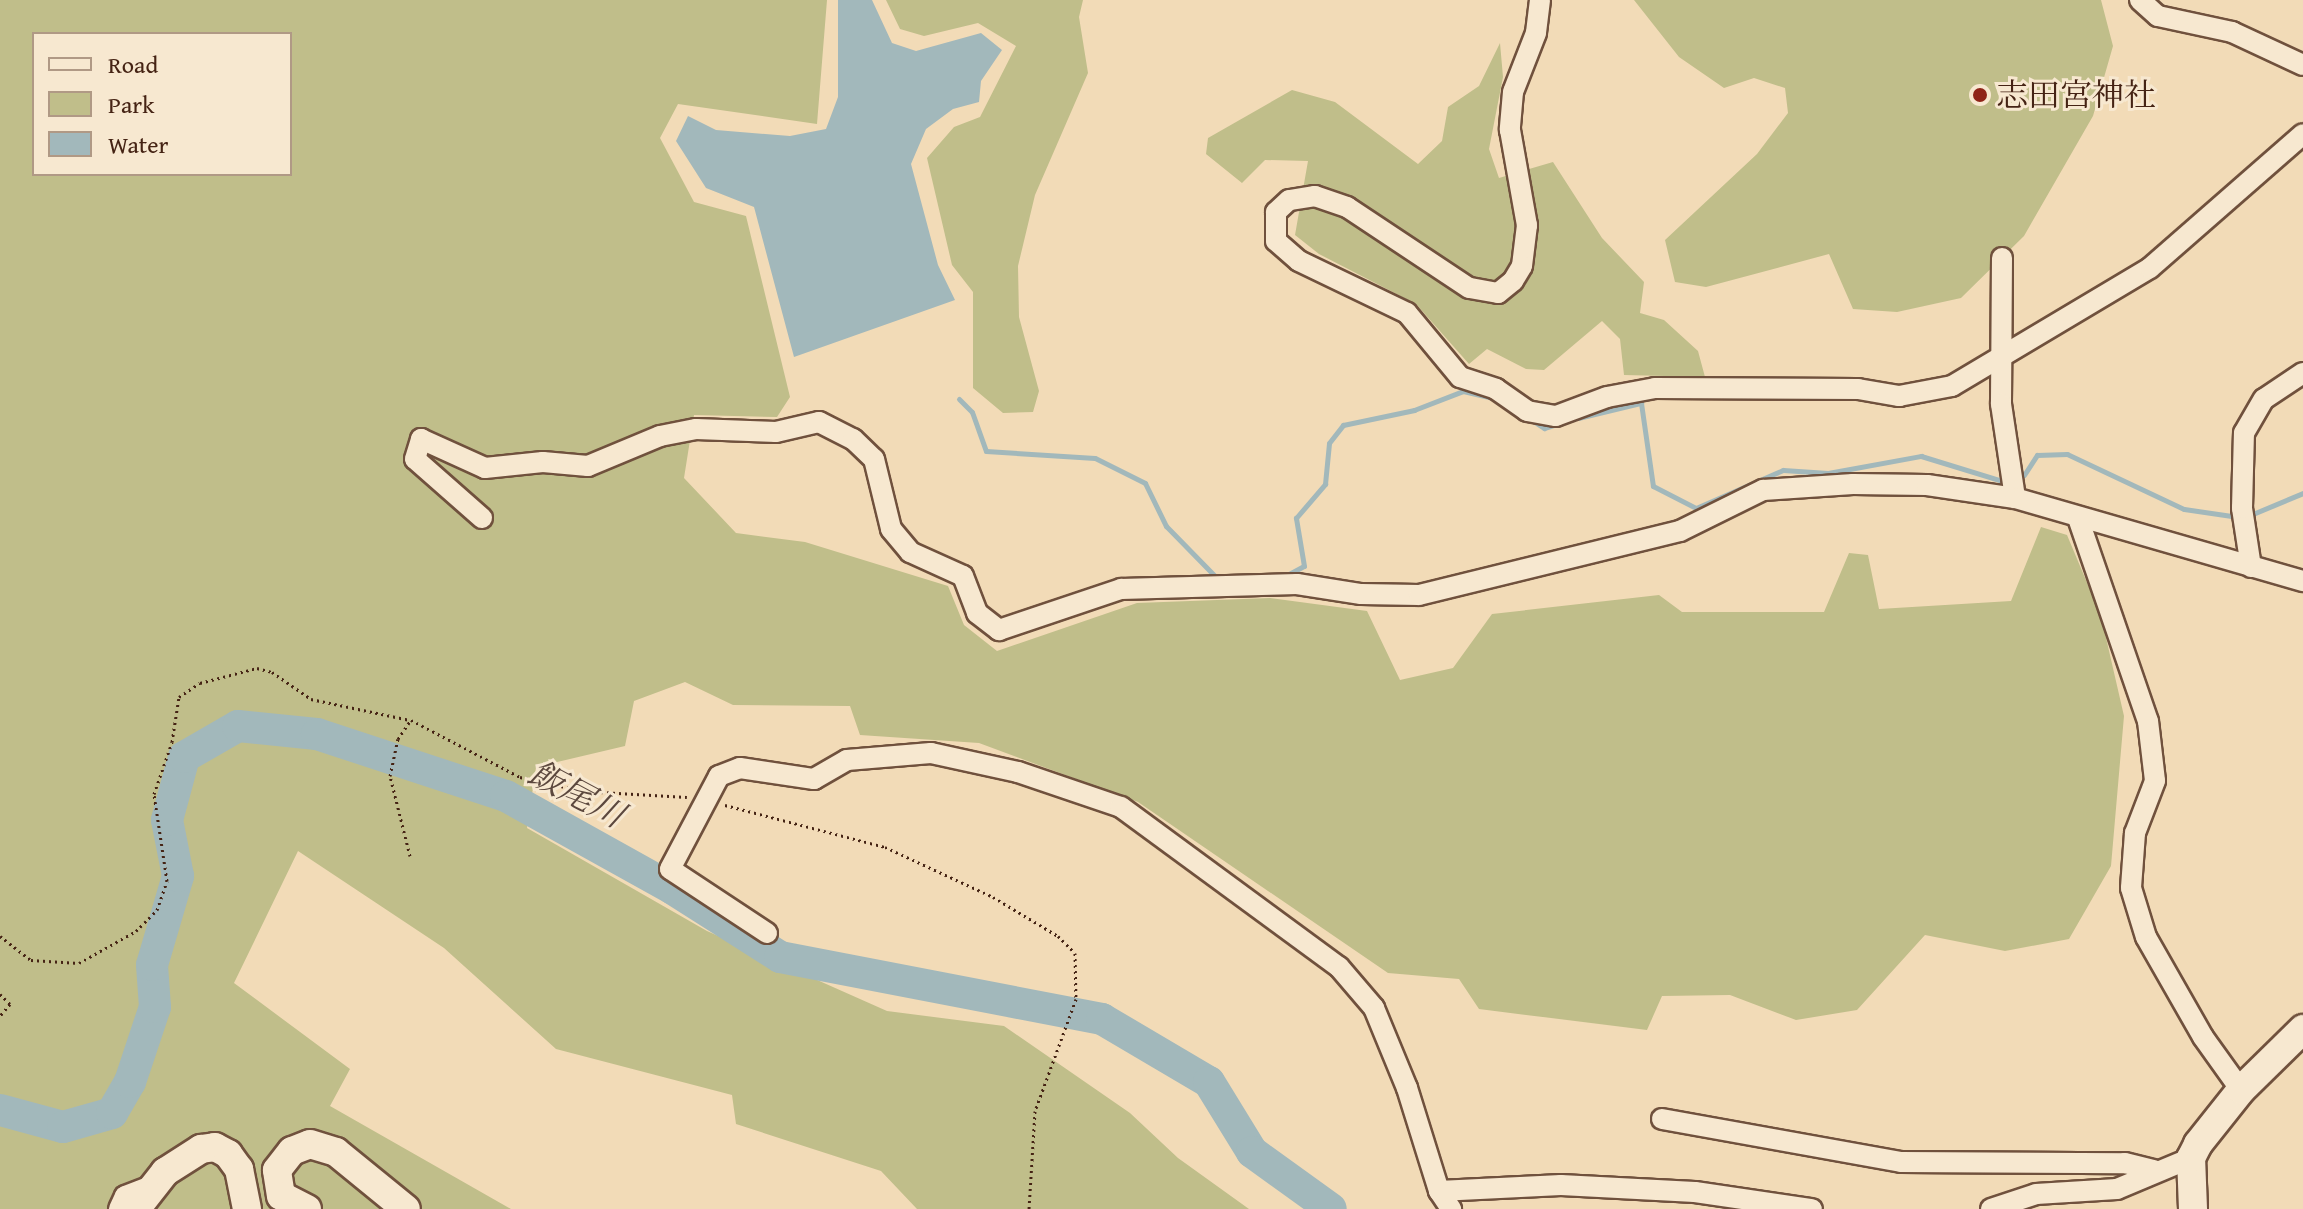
<!DOCTYPE html>
<html>
<head>
<meta charset="utf-8">
<style>
  body { margin:0 }
  #map { position:relative; width:2303px; height:1209px; overflow:hidden; background:#f2dbb7; font-family:"Gentium Book Plus","Noto Serif JP",serif }
  div>[style] { position:absolute }
  [style*='--x'] { left:calc(var(--x)*1px); top:calc(var(--y)*1px); width:calc(var(--w)*1px); rotate:calc(var(--a)*1deg) }
  .green>* { inset:0; background:#c0be8a }
  .water>* { inset:0; background:#a2b8bb }
  .stream>* { height:5px; margin:-2.5px; padding:0 2.5px; transform-origin:2.5px; border-radius:2.5px; background:#a2b8bb }
  .river>* { height:32px; margin:-16px; padding:0 16px; transform-origin:16px; border-radius:16px; background:#a2b8bb }
  .path>* { height:3px; margin-top:-1.5px; transform-origin:0; background:repeating-linear-gradient(90deg,#452314 0 2px,transparent 0 6px) }
  .roads { filter:drop-shadow(2px 0 #70513d) drop-shadow(-2px 0 #70513d) drop-shadow(0 2px #70513d) drop-shadow(0 -2px #70513d) }
  .minor>* { height:20px; margin:-10px; padding:0 10px; transform-origin:10px; border-radius:10px; background:#f7e8d0 }
  .secondary>* { height:28px; margin:-14px; padding:0 14px; transform-origin:14px; border-radius:14px; background:#f7e8d0 }
  .dots>* { width:22px; height:22px; translate:-50% -50%; box-sizing:border-box; border:4px solid #f7e8d0; border-radius:50% }
  span { translate:-50% -50%; white-space:nowrap; text-align:center; line-height:1.15; -webkit-text-stroke:6px #f7e8d0; paint-order:stroke }
  .poi-label { font-size:32px; color:#452314 }
  .left { translate:0 -50%; text-align:left }
  .water-label { font-size:34px; color:#5c483e; font-style:italic }
  .legend { position:absolute; left:32px; top:32px; width:260px; height:144px; box-sizing:border-box; background:#f7e8d0; border:2px solid #b09985; margin:0; padding:10px 14px; list-style:none; font-size:24px; color:#452314 }
  .legend li { display:flex; align-items:center; gap:16px; height:40px }
  .legend b { width:40px; border:2px solid #b09985 }
</style>
</head>
<body>
<div id="map">
  <div class="green">
    <div style="clip-path:polygon(evenodd,0 0,827px 0,817px 124px,678px 104px,660px 138px,694px 202px,746px 216px,790px 397px,777px 417px,694px 415px,684px 478px,736px 533px,805px 542px,948px 586px,964px 625px,997px 651px,1137px 603px,1270px 598px,1367px 611px,1400px 680px,1453px 668px,1492px 614px,1659px 595px,1682px 612px,1824px 612px,1849px 553px,1868px 555px,1879px 609px,2011px 601px,2041px 527px,2067px 535px,2101px 616px,2124px 716px,2111px 866px,2069px 939px,2005px 951px,1925px 935px,1857px 1010px,1796px 1020px,1730px 995px,1662px 996px,1647px 1030px,1479px 1009px,1459px 979px,1388px 973px,1138px 802px,979px 743px,860px 735px,850px 706px,733px 705px,685px 682px,634px 701px,625px 746px,536px 767px,527px 828px,707px 931px,887px 1011px,1004px 1026px,1130px 1113px,1178px 1158px,1249px 1209px,917px 1209px,881px 1171px,736px 1124px,732px 1095px,556px 1049px,444px 948px,298px 851px,234px 983px,350px 1069px,330px 1106px,511px 1209px,0 1209px,0 0,34px 34px,290px 34px,290px 174px,34px 174px,34px 34px)"></div>
    <div style="clip-path:polygon(886px 0,1083px 0,1079px 17px,1088px 73px,1035px 195px,1018px 266px,1019px 317px,1039px 391px,1033px 412px,1003px 413px,973px 388px,973px 292px,952px 265px,927px 158px,954px 127px,980px 117px,1016px 46px,978px 23px,924px 36px,900px 29px)"></div>
    <div style="clip-path:polygon(1634px 0,2101px 0,2113px 46px,2093px 116px,2024px 236px,1961px 298px,1897px 312px,1853px 309px,1829px 254px,1706px 287px,1675px 282px,1665px 240px,1757px 154px,1788px 113px,1785px 88px,1754px 78px,1724px 88px,1679px 57px)"></div>
    <div style="clip-path:polygon(1500px 43px,1503px 77px,1489px 149px,1499px 178px,1553px 162px,1602px 238px,1644px 282px,1640px 313px,1664px 320px,1698px 351px,1705px 377px,1624px 375px,1620px 339px,1602px 321px,1544px 370px,1526px 369px,1487px 349px,1469px 364px,1416px 304px,1319px 254px,1295px 235px,1308px 161px,1265px 160px,1242px 183px,1206px 154px,1208px 138px,1292px 90px,1335px 102px,1418px 164px,1442px 141px,1448px 107px,1479px 86px)"></div>
  </div>
  <div class="water">
    <div style="clip-path:polygon(838px 0,872px 0,892px 43px,916px 51px,981px 33px,1002px 50px,981px 81px,979px 102px,953px 109px,926px 129px,911px 164px,938px 265px,955px 300px,794px 357px,754px 207px,706px 188px,676px 141px,688px 116px,716px 130px,790px 136px,826px 129px,838px 97px)"></div>
  </div>
  <div class="stream">
    <div style="--x:959;--y:399;--w:18;--a:45"></div>
    <div style="--x:972;--y:412;--w:41;--a:70.3"></div>
    <div style="--x:986;--y:451;--w:109;--a:3.7"></div>
    <div style="--x:1095;--y:458;--w:56;--a:26.6"></div>
    <div style="--x:1145;--y:483;--w:48;--a:64"></div>
    <div style="--x:1166;--y:526;--w:73;--a:45.6"></div>
    <div style="--x:1578;--y:418;--w:65;--a:-13.4"></div>
    <div style="--x:1641;--y:403;--w:84;--a:81.8"></div>
    <div style="--x:1653;--y:486;--w:48;--a:27.1"></div>
    <div style="--x:1696;--y:508;--w:95;--a:-23.6"></div>
    <div style="--x:1783;--y:470;--w:45;--a:3.8"></div>
    <div style="--x:1828;--y:473;--w:95;--a:-10.4"></div>
    <div style="--x:1921;--y:456;--w:89;--a:17"></div>
    <div style="--x:1530;--y:419;--w:17;--a:33"></div>
    <div style="--x:1544;--y:428;--w:14;--a:-17"></div>
    <div style="--x:2024;--y:475;--w:24;--a:-57"></div>
    <div style="--x:2037;--y:455;--w:30;--a:-2"></div>
    <div style="--x:2067;--y:454;--w:129;--a:25.2"></div>
    <div style="--x:2184;--y:509;--w:55;--a:8.4"></div>
    <div style="--x:2248;--y:516;--w:60;--a:-22.7"></div>
    <div style="--x:1287;--y:575;--w:19;--a:-28"></div>
    <div style="--x:1304;--y:566;--w:49;--a:-99.5"></div>
    <div style="--x:1296;--y:518;--w:45;--a:-49.5"></div>
    <div style="--x:1325;--y:484;--w:41;--a:-84.4"></div>
    <div style="--x:1329;--y:443;--w:23;--a:-52"></div>
    <div style="--x:1343;--y:425;--w:73;--a:-11.9"></div>
    <div style="--x:1414;--y:410;--w:53;--a:-21.2"></div>
    <div style="--x:1463;--y:391;--w:31;--a:13"></div>
  </div>
  <div class="river">
    <div style="--x:0;--y:1110;--w:65;--a:15.1"></div>
    <div style="--x:63;--y:1127;--w:51;--a:-15.9"></div>
    <div style="--x:112;--y:1113;--w:36;--a:-60"></div>
    <div style="--x:130;--y:1082;--w:79;--a:-71.6"></div>
    <div style="--x:155;--y:1007;--w:42;--a:-94.1"></div>
    <div style="--x:152;--y:965;--w:93;--a:-73.7"></div>
    <div style="--x:178;--y:876;--w:57;--a:-101.1"></div>
    <div style="--x:167;--y:820;--w:65;--a:-74.9"></div>
    <div style="--x:184;--y:757;--w:62;--a:-29.9"></div>
    <div style="--x:238;--y:726;--w:79;--a:5.8"></div>
    <div style="--x:317;--y:734;--w:199;--a:18.2"></div>
    <div style="--x:506;--y:796;--w:191;--a:29.1"></div>
    <div style="--x:673;--y:889;--w:127;--a:32.4"></div>
    <div style="--x:780;--y:957;--w:328;--a:10.9"></div>
    <div style="--x:1102;--y:1019;--w:124;--a:30.5"></div>
    <div style="--x:1209;--y:1082;--w:82;--a:58.4"></div>
    <div style="--x:1252;--y:1152;--w:97;--a:35.8"></div>
  </div>
  <div class="path">
    <div style="--x:725;--y:805;--w:165;--a:14.7"></div>
    <div style="--x:885;--y:847;--w:119;--a:24.8"></div>
    <div style="--x:993;--y:897;--w:76;--a:31"></div>
    <div style="--x:1058;--y:936;--w:24;--a:45"></div>
    <div style="--x:1075;--y:953;--w:46;--a:88.8"></div>
    <div style="--x:1076;--y:999;--w:119;--a:110.1"></div>
    <div style="--x:1035;--y:1111;--w:98;--a:93.5"></div>
    <div style="--x:410;--y:856;--w:82;--a:-104"></div>
    <div style="--x:390;--y:776;--w:38;--a:-78"></div>
    <div style="--x:398;--y:739;--w:23;--a:-56"></div>
    <div style="--x:411;--y:720;--w:123;--a:27.6"></div>
    <div style="--x:520;--y:777;--w:65;--a:12.5"></div>
    <div style="--x:583;--y:791;--w:104;--a:3.3"></div>
    <div style="--x:0;--y:936;--w:39;--a:38"></div>
    <div style="--x:31;--y:960;--w:48;--a:3.6"></div>
    <div style="--x:79;--y:963;--w:65;--a:-29.3"></div>
    <div style="--x:136;--y:931;--w:30;--a:-45"></div>
    <div style="--x:157;--y:910;--w:31;--a:-71"></div>
    <div style="--x:167;--y:881;--w:88;--a:-98.5"></div>
    <div style="--x:154;--y:794;--w:55;--a:-70.9"></div>
    <div style="--x:172;--y:742;--w:46;--a:-81.2"></div>
    <div style="--x:179;--y:697;--w:25;--a:-34"></div>
    <div style="--x:200;--y:683;--w:59;--a:-14.7"></div>
    <div style="--x:257;--y:668;--w:16;--a:15"></div>
    <div style="--x:272;--y:672;--w:47;--a:34.7"></div>
    <div style="--x:311;--y:699;--w:101;--a:12"></div>
    <div style="--x:0;--y:994;--w:14;--a:45"></div>
    <div style="--x:10;--y:1004;--w:16;--a:130"></div>
  </div>
  <div class="roads">
    <div class="minor">
      <div style="--x:1540;--y:0;--w:33;--a:97"></div>
      <div style="--x:1536;--y:33;--w:63;--a:111.3"></div>
      <div style="--x:1513;--y:92;--w:38;--a:95"></div>
      <div style="--x:1510;--y:130;--w:97;--a:79.9"></div>
      <div style="--x:1527;--y:225;--w:41;--a:97"></div>
      <div style="--x:1522;--y:266;--w:17;--a:121"></div>
      <div style="--x:1513;--y:281;--w:19;--a:141"></div>
      <div style="--x:1498;--y:293;--w:29;--a:-170"></div>
      <div style="--x:1469;--y:288;--w:146;--a:-146.4"></div>
      <div style="--x:1347;--y:207;--w:34;--a:-161"></div>
      <div style="--x:1315;--y:196;--w:26;--a:171"></div>
      <div style="--x:1289;--y:200;--w:18;--a:137"></div>
      <div style="--x:1276;--y:212;--w:29;--a:90"></div>
      <div style="--x:1276;--y:241;--w:30;--a:41"></div>
      <div style="--x:1299;--y:261;--w:120;--a:25.7"></div>
      <div style="--x:1407;--y:313;--w:83;--a:50.4"></div>
      <div style="--x:1460;--y:377;--w:38;--a:18"></div>
      <div style="--x:1496;--y:389;--w:38;--a:35"></div>
      <div style="--x:1527;--y:411;--w:29;--a:10"></div>
      <div style="--x:1556;--y:416;--w:54;--a:-20.4"></div>
      <div style="--x:1607;--y:397;--w:49;--a:-10.6"></div>
      <div style="--x:1655;--y:388;--w:203;--a:0.3"></div>
      <div style="--x:1858;--y:389;--w:42;--a:9.7"></div>
      <div style="--x:1899;--y:396;--w:54;--a:-10.7"></div>
      <div style="--x:1952;--y:386;--w:230;--a:-30.8"></div>
      <div style="--x:2150;--y:268;--w:203;--a:-41.2"></div>
      <div style="--x:2140;--y:0;--w:24;--a:42"></div>
      <div style="--x:2158;--y:16;--w:76;--a:12.2"></div>
      <div style="--x:2232;--y:32;--w:78;--a:24.9"></div>
      <div style="--x:2002;--y:258;--w:146;--a:90.4"></div>
      <div style="--x:2001;--y:404;--w:95;--a:81.5"></div>
      <div style="--x:482;--y:518;--w:89;--a:-138.6"></div>
      <div style="--x:415;--y:459;--w:21;--a:-73"></div>
      <div style="--x:421;--y:439;--w:70;--a:24.4"></div>
      <div style="--x:485;--y:468;--w:58;--a:-5.9"></div>
      <div style="--x:543;--y:462;--w:45;--a:5.1"></div>
      <div style="--x:588;--y:466;--w:78;--a:-22.6"></div>
      <div style="--x:660;--y:436;--w:37;--a:-11"></div>
      <div style="--x:696;--y:429;--w:80;--a:2.1"></div>
      <div style="--x:776;--y:432;--w:44;--a:-13.1"></div>
      <div style="--x:819;--y:422;--w:38;--a:27"></div>
      <div style="--x:853;--y:439;--w:29;--a:44"></div>
      <div style="--x:874;--y:459;--w:72;--a:76.3"></div>
      <div style="--x:891;--y:529;--w:30;--a:50"></div>
      <div style="--x:910;--y:552;--w:58;--a:24.4"></div>
      <div style="--x:963;--y:576;--w:40;--a:69"></div>
      <div style="--x:977;--y:613;--w:28;--a:38"></div>
      <div style="--x:999;--y:630;--w:129;--a:-18.6"></div>
      <div style="--x:1121;--y:589;--w:176;--a:-1.6"></div>
      <div style="--x:1297;--y:584;--w:65;--a:8.9"></div>
      <div style="--x:1361;--y:594;--w:58;--a:1"></div>
      <div style="--x:1419;--y:595;--w:269;--a:-13.8"></div>
      <div style="--x:1680;--y:531;--w:93;--a:-26.3"></div>
      <div style="--x:1763;--y:490;--w:90;--a:-3.8"></div>
      <div style="--x:1853;--y:484;--w:74;--a:0.8"></div>
      <div style="--x:1927;--y:485;--w:89;--a:8.4"></div>
      <div style="--x:2015;--y:498;--w:300;--a:16.1"></div>
      <div style="--x:2078;--y:518;--w:215;--a:71"></div>
      <div style="--x:2148;--y:721;--w:60;--a:83.3"></div>
      <div style="--x:2155;--y:781;--w:56;--a:111"></div>
      <div style="--x:2135;--y:833;--w:55;--a:94.2"></div>
      <div style="--x:2131;--y:888;--w:51;--a:73"></div>
      <div style="--x:2146;--y:937;--w:115;--a:60.3"></div>
      <div style="--x:2203;--y:1037;--w:65;--a:54.4"></div>
      <div style="--x:2251;--y:567;--w:60;--a:-98.7"></div>
      <div style="--x:2242;--y:508;--w:75;--a:-88.5"></div>
      <div style="--x:2244;--y:433;--w:39;--a:-60"></div>
      <div style="--x:2264;--y:399;--w:47;--a:-33.7"></div>
      <div style="--x:767;--y:933;--w:116;--a:-146.6"></div>
      <div style="--x:670;--y:869;--w:105;--a:-62.2"></div>
      <div style="--x:719;--y:776;--w:22;--a:-21"></div>
      <div style="--x:740;--y:768;--w:75;--a:8.5"></div>
      <div style="--x:814;--y:779;--w:38;--a:-30"></div>
      <div style="--x:847;--y:760;--w:84;--a:-4.8"></div>
      <div style="--x:931;--y:753;--w:89;--a:12.3"></div>
      <div style="--x:1018;--y:772;--w:109;--a:18.8"></div>
      <div style="--x:1121;--y:807;--w:270;--a:36.3"></div>
      <div style="--x:1339;--y:967;--w:54;--a:49.5"></div>
      <div style="--x:1374;--y:1008;--w:87;--a:67.6"></div>
      <div style="--x:1407;--y:1088;--w:108;--a:72.7"></div>
      <div style="--x:1439;--y:1191;--w:22;--a:56"></div>
      <div style="--x:1662;--y:1119;--w:243;--a:10.2"></div>
      <div style="--x:1901;--y:1162;--w:224;--a:0.3"></div>
      <div style="--x:2125;--y:1163;--w:30;--a:14"></div>
      <div style="--x:1439;--y:1191;--w:122;--a:-2.8"></div>
      <div style="--x:1561;--y:1185;--w:134;--a:3"></div>
      <div style="--x:1695;--y:1192;--w:118;--a:8.3"></div>
      <div style="--x:119;--y:1209;--w:14;--a:-65"></div>
      <div style="--x:125;--y:1196;--w:30;--a:-21"></div>
      <div style="--x:1991;--y:1209;--w:47;--a:-18.4"></div>
      <div style="--x:2036;--y:1194;--w:81;--a:-3.5"></div>
      <div style="--x:2117;--y:1189;--w:80;--a:-22.7"></div>
    </div>
    <div class="secondary">
      <div style="--x:136;--y:1209;--w:47;--a:-51.9"></div>
      <div style="--x:165;--y:1172;--w:43;--a:-32.6"></div>
      <div style="--x:201;--y:1149;--w:14;--a:-8"></div>
      <div style="--x:215;--y:1147;--w:15;--a:28"></div>
      <div style="--x:228;--y:1154;--w:19;--a:54"></div>
      <div style="--x:239;--y:1169;--w:41;--a:78.7"></div>
      <div style="--x:307;--y:1209;--w:29;--a:-153"></div>
      <div style="--x:281;--y:1196;--w:26;--a:-99"></div>
      <div style="--x:277;--y:1170;--w:24;--a:-52"></div>
      <div style="--x:292;--y:1151;--w:19;--a:-21"></div>
      <div style="--x:310;--y:1144;--w:27;--a:17"></div>
      <div style="--x:336;--y:1152;--w:90;--a:39.2"></div>
      <div style="--x:2193;--y:1209;--w:51;--a:-92.2"></div>
      <div style="--x:2191;--y:1158;--w:16;--a:-63"></div>
      <div style="--x:2198;--y:1144;--w:69;--a:-51.5"></div>
      <div style="--x:2241;--y:1090;--w:87;--a:-44.5"></div>
    </div>
  </div>
  <div class="dots">
    <div style="left:1980px;top:95px;background:#8f2418"></div>
  </div>
  <div class="poi-label">
    <span class="left" style="left:1996px;top:95px">志田宮神社</span>
  </div>
  <div class="water-label">
    <span style="left:577px;top:793px;rotate:28deg">飯尾川</span>
  </div>
  <ul class="legend">
  <li><b style="height:10px;background:#f7e8d0"></b>Road</li>
  <li><b style="height:22px;background:#c0be8a"></b>Park</li>
  <li><b style="height:22px;background:#a2b8bb"></b>Water</li>
  </ul>
</div>
</body>
</html>
